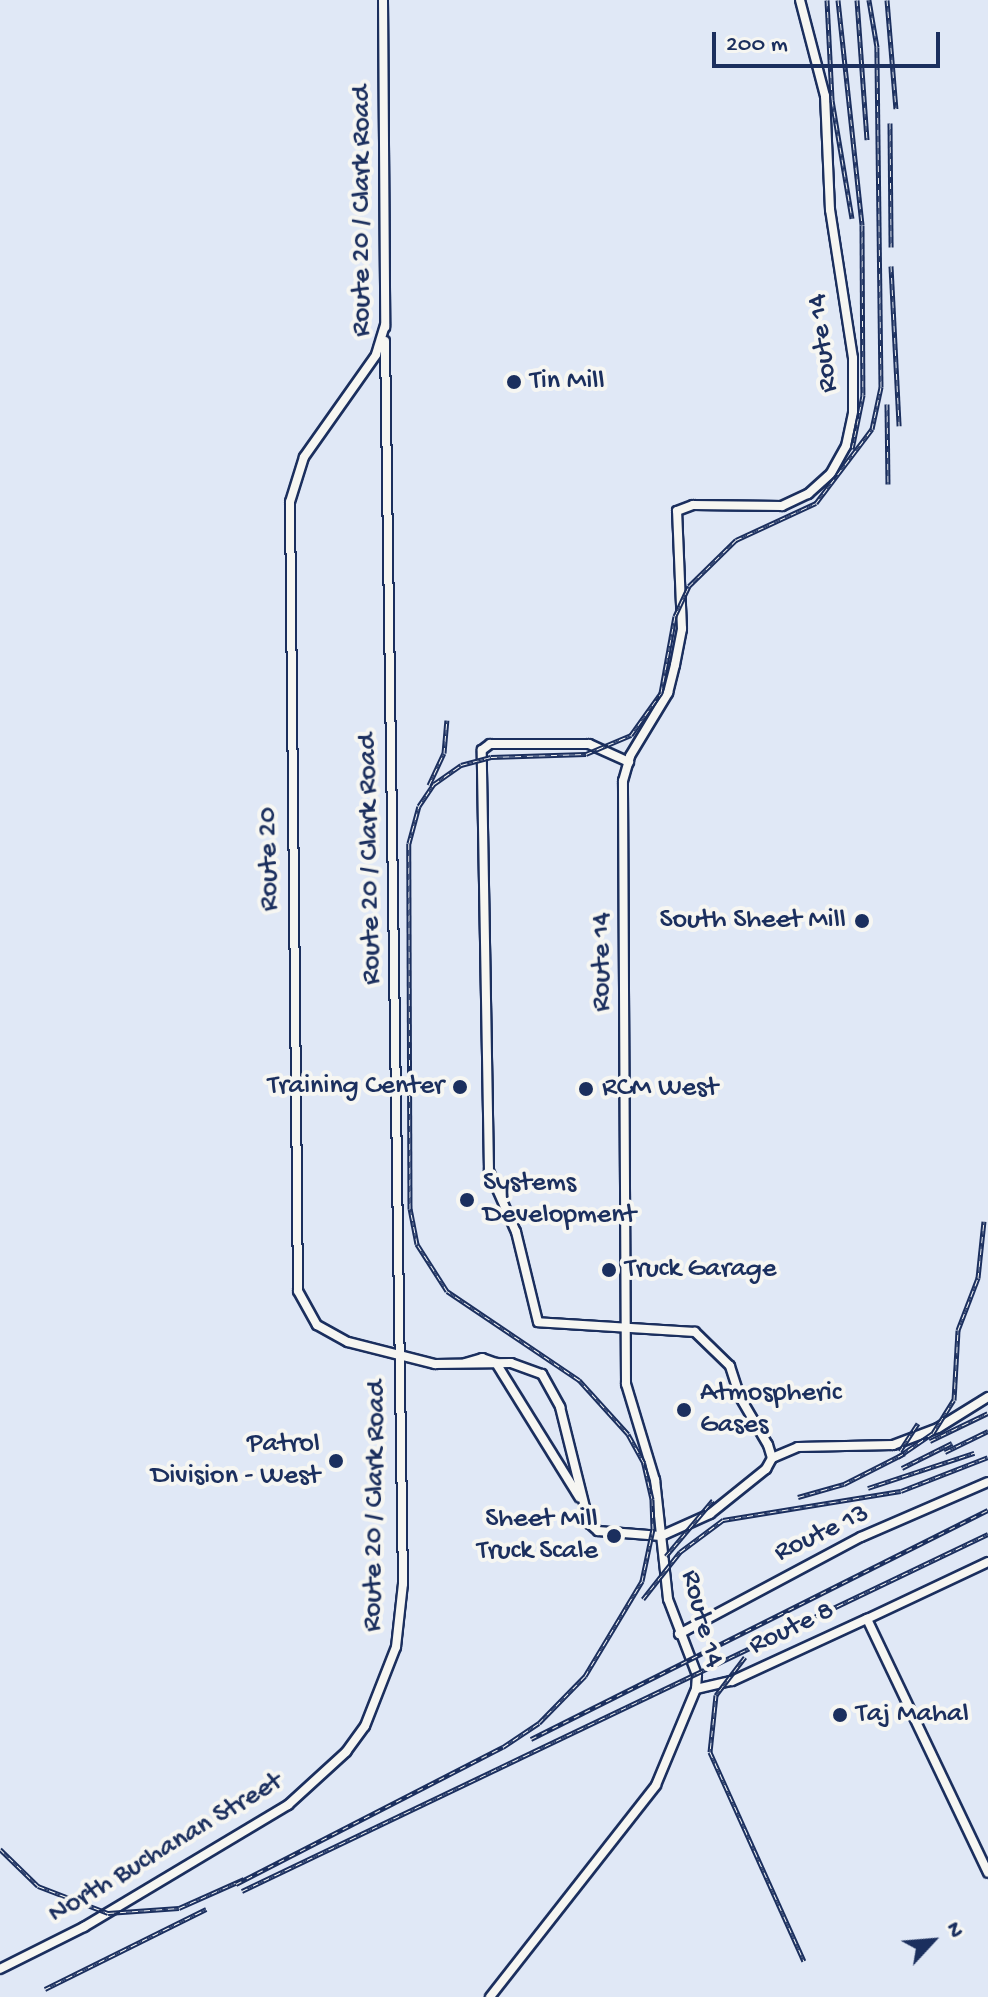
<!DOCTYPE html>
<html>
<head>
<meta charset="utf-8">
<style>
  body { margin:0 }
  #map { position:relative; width:988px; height:1997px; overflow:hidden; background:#ecf0f4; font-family:"Gochi Hand",sans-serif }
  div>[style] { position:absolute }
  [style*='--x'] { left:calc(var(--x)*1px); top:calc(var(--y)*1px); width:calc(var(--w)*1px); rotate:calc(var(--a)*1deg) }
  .built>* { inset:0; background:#e0e8f6; transform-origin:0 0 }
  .roads { filter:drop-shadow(2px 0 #1b2f5e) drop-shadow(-2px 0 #1b2f5e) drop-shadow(0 2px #1b2f5e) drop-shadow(0 -2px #1b2f5e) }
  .street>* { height:8px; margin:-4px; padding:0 4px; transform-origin:4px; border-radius:4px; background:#f6f6f2 }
  .rail>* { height:5px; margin-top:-2.5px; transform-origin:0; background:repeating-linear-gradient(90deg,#f6f6f2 0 6px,#1b2f5e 0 12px); box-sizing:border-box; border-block:2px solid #1b2f5e }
  .dots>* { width:22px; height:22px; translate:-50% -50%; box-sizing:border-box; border:4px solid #f6f6f2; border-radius:50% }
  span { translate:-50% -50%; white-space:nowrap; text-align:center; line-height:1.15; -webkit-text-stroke:8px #f6f6f2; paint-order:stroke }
  .street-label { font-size:28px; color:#1b2f5e }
  .poi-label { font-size:28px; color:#1b2f5e }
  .left { translate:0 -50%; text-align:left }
  .right { translate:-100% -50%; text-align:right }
  .north { position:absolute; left:892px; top:1901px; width:80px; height:80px; -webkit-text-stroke:6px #f6f6f2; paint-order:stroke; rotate:64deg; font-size:22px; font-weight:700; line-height:32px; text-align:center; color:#1b2f5e }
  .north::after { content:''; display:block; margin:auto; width:28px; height:36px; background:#1b2f5e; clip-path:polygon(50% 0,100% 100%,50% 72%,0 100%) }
  .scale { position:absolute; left:712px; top:32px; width:228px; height:36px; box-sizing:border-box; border:4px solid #1b2f5e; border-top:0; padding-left:10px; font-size:24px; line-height:28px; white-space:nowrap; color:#1b2f5e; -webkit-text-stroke:6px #f6f6f2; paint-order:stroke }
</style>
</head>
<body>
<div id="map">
  <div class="built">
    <div style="left:0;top:0;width:988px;height:1997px"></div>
  </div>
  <div class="roads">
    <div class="street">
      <div style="--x:383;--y:0;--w:327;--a:89.6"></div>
      <div style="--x:385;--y:325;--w:31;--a:107"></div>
      <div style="--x:376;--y:355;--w:125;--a:125.2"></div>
      <div style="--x:304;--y:457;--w:47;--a:107.3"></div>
      <div style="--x:290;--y:502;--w:789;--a:89.42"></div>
      <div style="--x:298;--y:1291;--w:39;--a:61"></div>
      <div style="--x:317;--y:1325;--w:35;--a:29"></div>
      <div style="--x:348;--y:1342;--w:90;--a:14.2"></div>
      <div style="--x:435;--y:1364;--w:76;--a:-0.8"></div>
      <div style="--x:511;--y:1363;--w:33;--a:20"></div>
      <div style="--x:542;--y:1374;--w:38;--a:61"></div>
      <div style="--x:560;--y:1407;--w:120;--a:76"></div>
      <div style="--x:589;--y:1523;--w:12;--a:42"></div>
      <div style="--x:598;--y:1531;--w:63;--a:4.5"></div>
      <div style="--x:661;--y:1536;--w:54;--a:-24.2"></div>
      <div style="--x:710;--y:1514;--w:72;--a:-38.8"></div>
      <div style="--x:766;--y:1469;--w:13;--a:-61"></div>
      <div style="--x:772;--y:1458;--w:14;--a:-107"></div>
      <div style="--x:768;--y:1445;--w:56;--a:-120.3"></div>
      <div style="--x:740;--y:1397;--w:33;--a:-108"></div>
      <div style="--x:730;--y:1366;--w:49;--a:-135.8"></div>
      <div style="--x:695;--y:1332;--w:157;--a:-176.4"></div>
      <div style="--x:538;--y:1322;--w:93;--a:-103.7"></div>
      <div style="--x:516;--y:1232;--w:67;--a:-113.9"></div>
      <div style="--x:489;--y:1171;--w:421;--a:-91"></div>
      <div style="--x:482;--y:750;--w:10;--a:-37"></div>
      <div style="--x:490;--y:744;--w:99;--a:0"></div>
      <div style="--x:589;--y:744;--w:44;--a:24.2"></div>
      <div style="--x:465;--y:1363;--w:18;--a:-16"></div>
      <div style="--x:482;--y:1358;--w:15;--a:20"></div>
      <div style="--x:496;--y:1363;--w:158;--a:58.2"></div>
      <div style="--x:772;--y:1458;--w:28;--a:-23"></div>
      <div style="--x:798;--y:1447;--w:95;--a:-1.2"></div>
      <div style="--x:893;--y:1445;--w:48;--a:-20.7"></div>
      <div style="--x:938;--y:1428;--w:59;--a:-31.8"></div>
      <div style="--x:867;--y:1619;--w:134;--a:-25.2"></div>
      <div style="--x:679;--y:1634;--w:206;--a:-28.1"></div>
      <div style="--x:861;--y:1537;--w:138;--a:-23.4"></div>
      <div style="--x:696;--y:1689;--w:37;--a:-13"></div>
      <div style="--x:732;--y:1681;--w:149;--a:-24.7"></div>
      <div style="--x:867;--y:1619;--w:281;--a:64.5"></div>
      <div style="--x:0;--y:1969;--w:94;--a:-26.6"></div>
      <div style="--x:84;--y:1927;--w:238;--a:-30.9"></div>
      <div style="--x:288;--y:1805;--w:79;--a:-42.4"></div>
      <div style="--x:346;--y:1752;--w:32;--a:-54"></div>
      <div style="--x:365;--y:1726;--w:85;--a:-68.6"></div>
      <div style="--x:396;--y:1647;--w:63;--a:-83.7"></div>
      <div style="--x:403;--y:1584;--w:1243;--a:-90.83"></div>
      <div style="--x:490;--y:1997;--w:269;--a:-51.9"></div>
      <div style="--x:656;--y:1785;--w:104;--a:-67.4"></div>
      <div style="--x:696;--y:1689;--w:14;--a:-86"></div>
      <div style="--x:697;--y:1675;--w:81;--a:-110.9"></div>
      <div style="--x:668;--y:1599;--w:120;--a:-96.2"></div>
      <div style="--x:655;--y:1480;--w:100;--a:-106.8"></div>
      <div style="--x:626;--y:1384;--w:603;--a:-90.29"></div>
      <div style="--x:623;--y:781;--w:26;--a:-74"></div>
      <div style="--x:630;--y:756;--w:74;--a:-58.9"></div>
      <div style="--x:668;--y:693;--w:29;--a:-76"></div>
      <div style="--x:675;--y:665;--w:37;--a:-79"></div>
      <div style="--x:682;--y:629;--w:118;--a:-92.4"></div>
      <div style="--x:677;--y:511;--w:17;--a:-21"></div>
      <div style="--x:693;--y:505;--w:89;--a:0.6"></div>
      <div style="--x:782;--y:506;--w:29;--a:-25"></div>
      <div style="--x:808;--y:494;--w:31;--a:-42"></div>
      <div style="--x:831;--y:473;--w:31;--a:-61"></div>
      <div style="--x:846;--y:446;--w:34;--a:-78"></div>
      <div style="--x:853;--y:413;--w:55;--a:-90"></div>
      <div style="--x:853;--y:358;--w:150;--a:-98.8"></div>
      <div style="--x:830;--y:210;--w:114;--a:-92.5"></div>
      <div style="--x:825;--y:96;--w:99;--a:-104.6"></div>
    </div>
  </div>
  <div class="rail">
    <div style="--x:827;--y:0;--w:100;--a:87.1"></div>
    <div style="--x:832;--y:100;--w:120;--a:80.4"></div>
    <div style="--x:838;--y:0;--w:226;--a:83.9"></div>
    <div style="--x:862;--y:225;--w:170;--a:89.7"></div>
    <div style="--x:863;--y:395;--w:55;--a:101.5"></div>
    <div style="--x:857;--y:0;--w:140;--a:85.9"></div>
    <div style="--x:887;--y:0;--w:109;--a:85.3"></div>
    <div style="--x:890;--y:123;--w:124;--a:89.5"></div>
    <div style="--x:891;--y:266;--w:160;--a:87.1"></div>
    <div style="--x:887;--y:404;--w:80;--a:89.3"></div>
    <div style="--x:429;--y:785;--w:35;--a:-65"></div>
    <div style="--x:444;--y:753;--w:33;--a:-85"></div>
    <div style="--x:930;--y:1441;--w:64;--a:-25.8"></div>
    <div style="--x:900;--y:1451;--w:33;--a:-57"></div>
    <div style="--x:945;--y:1452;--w:48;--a:-26"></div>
    <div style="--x:898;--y:1457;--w:42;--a:-34.4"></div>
    <div style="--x:933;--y:1433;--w:39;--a:-58"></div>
    <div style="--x:954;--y:1400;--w:70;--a:-86.7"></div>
    <div style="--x:958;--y:1330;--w:56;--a:-69"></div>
    <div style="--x:978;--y:1278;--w:57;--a:-84"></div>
    <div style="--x:902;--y:1468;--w:56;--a:-26.6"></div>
    <div style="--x:868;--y:1488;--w:112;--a:-18.3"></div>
    <div style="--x:798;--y:1497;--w:48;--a:-15.8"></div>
    <div style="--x:844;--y:1484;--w:68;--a:-26.9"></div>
    <div style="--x:666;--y:1556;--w:73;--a:-50"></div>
    <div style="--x:643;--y:1599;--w:60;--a:-51.8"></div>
    <div style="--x:680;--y:1552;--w:54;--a:-36.7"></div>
    <div style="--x:723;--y:1520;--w:180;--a:-9.3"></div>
    <div style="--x:901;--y:1491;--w:93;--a:-21.3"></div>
    <div style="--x:745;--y:1657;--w:48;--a:127.3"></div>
    <div style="--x:716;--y:1695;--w:57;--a:96"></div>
    <div style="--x:710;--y:1752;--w:229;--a:65.8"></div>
    <div style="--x:531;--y:1739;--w:511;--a:-26.62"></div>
    <div style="--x:0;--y:1849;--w:53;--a:44.2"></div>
    <div style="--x:38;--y:1886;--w:75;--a:21.1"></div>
    <div style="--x:108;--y:1913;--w:71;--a:-4"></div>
    <div style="--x:179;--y:1908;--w:71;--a:-24"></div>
    <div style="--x:236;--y:1884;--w:300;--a:-27.2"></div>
    <div style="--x:503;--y:1747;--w:43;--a:-33.7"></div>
    <div style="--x:539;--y:1723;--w:66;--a:-45.6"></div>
    <div style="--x:585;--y:1676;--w:111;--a:-59"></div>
    <div style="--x:642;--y:1581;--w:53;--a:-78.1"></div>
    <div style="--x:653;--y:1529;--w:30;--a:-92"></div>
    <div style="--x:652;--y:1499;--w:37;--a:-103"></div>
    <div style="--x:644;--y:1463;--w:33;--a:-119"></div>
    <div style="--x:628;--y:1434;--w:73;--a:-132.2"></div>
    <div style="--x:579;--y:1380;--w:159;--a:-146"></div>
    <div style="--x:447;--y:1291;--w:56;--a:-122.6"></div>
    <div style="--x:417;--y:1244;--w:36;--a:-101"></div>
    <div style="--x:410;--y:1209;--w:366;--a:-90.2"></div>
    <div style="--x:409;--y:843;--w:38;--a:-75"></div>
    <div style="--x:419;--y:806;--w:27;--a:-56"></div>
    <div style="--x:434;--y:784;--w:33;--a:-35"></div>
    <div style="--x:461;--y:765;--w:31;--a:-15"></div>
    <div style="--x:491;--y:757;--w:95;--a:-1.8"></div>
    <div style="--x:586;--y:754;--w:49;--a:-22.9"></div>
    <div style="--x:631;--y:735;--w:52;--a:-54.5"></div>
    <div style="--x:661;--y:693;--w:78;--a:-79.7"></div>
    <div style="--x:675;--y:616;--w:33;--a:-65"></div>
    <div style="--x:689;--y:586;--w:66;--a:-44.4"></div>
    <div style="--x:736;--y:540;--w:88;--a:-24.8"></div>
    <div style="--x:816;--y:503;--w:93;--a:-52.9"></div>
    <div style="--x:872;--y:429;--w:43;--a:-77.9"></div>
    <div style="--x:881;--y:387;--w:340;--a:-90.7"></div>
    <div style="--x:877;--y:47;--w:48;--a:-99.7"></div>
    <div style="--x:242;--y:1891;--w:827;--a:-25.57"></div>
    <div style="--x:45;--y:1989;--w:180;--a:-26.4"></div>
  </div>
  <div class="dots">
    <div style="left:514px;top:382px;background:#1b2f5e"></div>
    <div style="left:862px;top:921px;background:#1b2f5e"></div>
    <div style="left:460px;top:1087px;background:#1b2f5e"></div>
    <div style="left:586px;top:1089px;background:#1b2f5e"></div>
    <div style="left:467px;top:1200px;background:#1b2f5e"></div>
    <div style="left:609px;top:1270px;background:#1b2f5e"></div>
    <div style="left:684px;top:1410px;background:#1b2f5e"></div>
    <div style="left:336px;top:1461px;background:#1b2f5e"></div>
    <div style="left:614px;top:1536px;background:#1b2f5e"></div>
    <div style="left:840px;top:1715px;background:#1b2f5e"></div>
  </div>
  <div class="street-label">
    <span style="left:363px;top:211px;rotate:-90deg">Route 20 / Clark Road</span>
    <span style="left:824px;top:343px;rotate:-97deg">Route 14</span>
    <span style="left:270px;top:859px;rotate:-91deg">Route 20</span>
    <span style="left:371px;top:859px;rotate:-91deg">Route 20 / Clark Road</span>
    <span style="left:603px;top:962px;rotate:-90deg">Route 14</span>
    <span style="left:376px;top:1506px;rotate:-89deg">Route 20 / Clark Road</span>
    <span style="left:822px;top:1534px;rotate:-25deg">Route 13</span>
    <span style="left:701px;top:1619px;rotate:75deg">Route 14</span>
    <span style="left:792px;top:1629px;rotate:-25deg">Route 8</span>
    <span style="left:166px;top:1849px;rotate:-31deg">North Buchanan Street</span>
  </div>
  <div class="poi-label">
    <span class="left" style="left:530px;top:382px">Tin Mill</span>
    <span class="right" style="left:846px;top:921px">South Sheet Mill</span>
    <span class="right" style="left:444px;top:1087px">Training Center</span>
    <span class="left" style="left:602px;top:1089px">RCM West</span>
    <span class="left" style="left:483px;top:1200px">Systems<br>Development</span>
    <span class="left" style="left:625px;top:1270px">Truck Garage</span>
    <span class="left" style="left:700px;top:1410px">Atmospheric<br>Gases</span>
    <span class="right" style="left:320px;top:1461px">Patrol<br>Division - West</span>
    <span class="right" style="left:598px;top:1536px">Sheet Mill<br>Truck Scale</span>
    <span class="left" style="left:856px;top:1715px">Taj Mahal</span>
  </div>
  <div class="north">N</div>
  <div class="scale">200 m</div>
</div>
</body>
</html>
